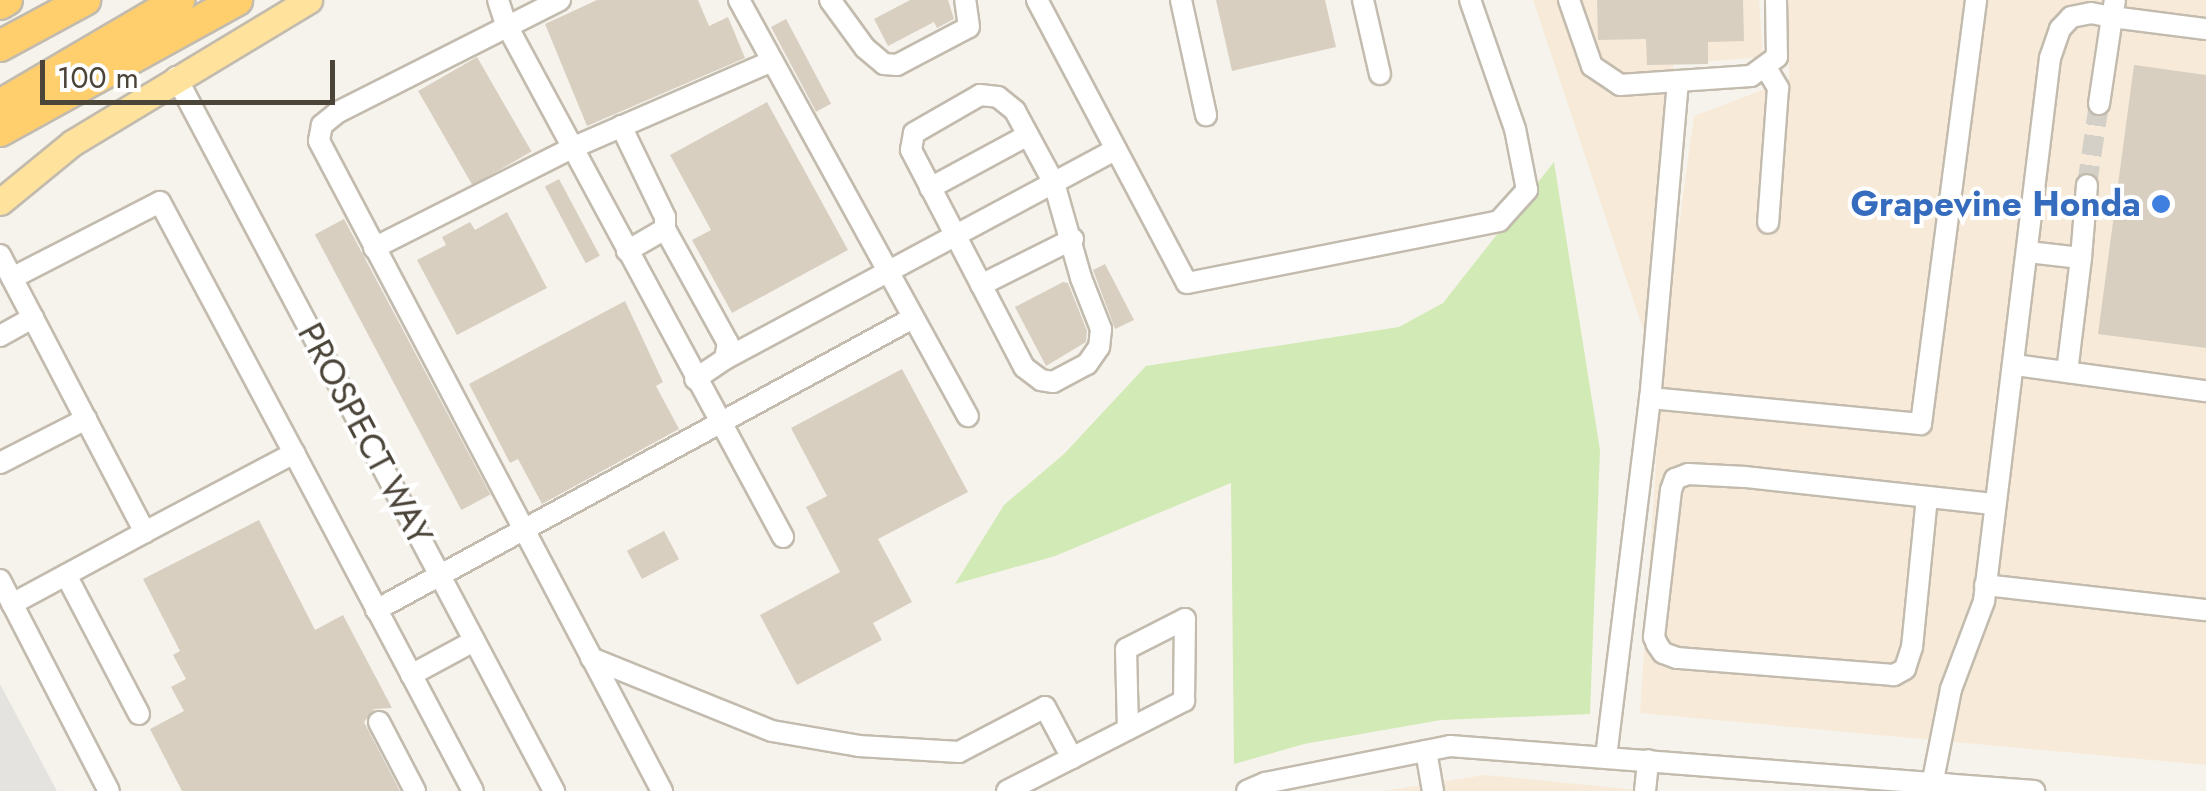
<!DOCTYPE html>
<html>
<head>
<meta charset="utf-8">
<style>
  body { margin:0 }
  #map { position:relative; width:2206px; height:791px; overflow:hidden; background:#f6f3ec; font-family:Jost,sans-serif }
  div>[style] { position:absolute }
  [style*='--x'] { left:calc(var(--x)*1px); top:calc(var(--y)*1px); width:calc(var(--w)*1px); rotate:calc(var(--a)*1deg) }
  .commercial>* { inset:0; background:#f7ead8 }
  .green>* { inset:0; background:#d2eab5 }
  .parking>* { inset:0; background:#e5e3e0 }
  .building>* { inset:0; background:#d8cfc1; transform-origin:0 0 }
  .minor-tunnel>* { height:20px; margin-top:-10px; transform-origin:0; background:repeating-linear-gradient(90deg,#d4d0c8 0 20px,transparent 0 30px) }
  .roads { filter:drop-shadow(2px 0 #c2bbae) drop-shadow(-2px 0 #c2bbae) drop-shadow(0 2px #c2bbae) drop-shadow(0 -2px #c2bbae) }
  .minor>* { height:20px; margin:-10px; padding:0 10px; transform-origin:10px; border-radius:10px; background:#fff }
  .major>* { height:25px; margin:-12.5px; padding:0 12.5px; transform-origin:12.5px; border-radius:12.5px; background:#ffe39c }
  .highway>* { height:30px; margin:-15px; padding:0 15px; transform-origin:15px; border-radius:15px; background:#ffcf6e }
  .dots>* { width:28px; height:28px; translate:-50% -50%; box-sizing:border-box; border:5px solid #fff; border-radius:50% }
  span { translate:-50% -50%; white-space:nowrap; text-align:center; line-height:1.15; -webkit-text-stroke:8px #fff; paint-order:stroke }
  .shop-label { font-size:35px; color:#366cbe; font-weight:700 }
  .right { translate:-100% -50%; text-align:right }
  .street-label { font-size:35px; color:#4b4439 }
  .scale { position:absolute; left:40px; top:60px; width:295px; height:45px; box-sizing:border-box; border:5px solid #4b4439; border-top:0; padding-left:12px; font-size:30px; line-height:35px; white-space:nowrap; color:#4b4439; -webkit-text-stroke:8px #fff; paint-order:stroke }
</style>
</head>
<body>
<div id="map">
  <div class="commercial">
    <div style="clip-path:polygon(1533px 0,1759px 0,1763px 57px,1674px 64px,1646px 338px)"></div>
    <div style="clip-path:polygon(1787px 0,2206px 0,2206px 765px,1640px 713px,1664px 335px,1694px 116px,1789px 80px)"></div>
    <div style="clip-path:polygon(1485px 775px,1647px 791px,1383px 791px)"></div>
  </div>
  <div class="green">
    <div style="clip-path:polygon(1554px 162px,1600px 450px,1590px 714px,1441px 720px,1304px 744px,1234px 764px,1231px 483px,1055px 556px,955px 584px,1004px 505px,1064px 454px,1146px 366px,1399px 327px,1443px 303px)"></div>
  </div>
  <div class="parking">
    <div style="clip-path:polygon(0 684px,57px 791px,0 791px)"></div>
  </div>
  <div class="building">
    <div style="clip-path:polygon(597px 0,698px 0,709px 26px,728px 17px,745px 58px,587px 126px,545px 24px)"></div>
    <div style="clip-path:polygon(910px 0,948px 0,954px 19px,937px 28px,934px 22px,888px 46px,874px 19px)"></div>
    <div style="clip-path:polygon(1216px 0,1325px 0,1336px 47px,1232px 71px)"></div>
    <div style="clip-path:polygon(1597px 0,1743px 0,1744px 41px,1708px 42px,1708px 64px,1647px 65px,1646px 39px,1598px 40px)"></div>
    <div style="left:786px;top:19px;width:96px;height:17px;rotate:62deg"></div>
    <div style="left:477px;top:57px;width:109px;height:68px;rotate:60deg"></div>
    <div style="clip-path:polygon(2134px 65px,2206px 75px,2206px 348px,2098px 334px)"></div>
    <div style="clip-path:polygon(767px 102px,848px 250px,732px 313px,692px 240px,711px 230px,670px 155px)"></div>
    <div style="left:559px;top:179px;width:87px;height:16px;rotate:62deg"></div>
    <div style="clip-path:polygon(507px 212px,547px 288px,457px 335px,417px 260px,446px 245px,442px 237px,470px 222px,475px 230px)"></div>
    <div style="left:344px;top:219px;width:312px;height:33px;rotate:62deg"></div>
    <div style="clip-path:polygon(1105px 264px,1134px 320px,1115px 329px,1093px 270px)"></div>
    <div style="clip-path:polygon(1063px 282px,1068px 283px,1087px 331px,1086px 342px,1046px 366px,1015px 307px)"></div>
    <div style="clip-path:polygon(625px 301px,663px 382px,656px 386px,679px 429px,542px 504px,518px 459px,510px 463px,469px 384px)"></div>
    <div style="clip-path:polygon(902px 369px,968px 492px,878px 539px,912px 602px,873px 623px,882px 640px,797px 685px,760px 615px,840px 572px,806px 507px,827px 496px,791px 428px)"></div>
    <div style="clip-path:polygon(259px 520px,315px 630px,343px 615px,392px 708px,374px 709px,364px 722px,400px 791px,182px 791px,150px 729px,184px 711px,171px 687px,186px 679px,173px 655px,180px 651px,143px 579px)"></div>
    <div style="left:664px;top:531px;width:32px;height:42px;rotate:62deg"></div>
  </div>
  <div class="minor-tunnel">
    <div style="--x:2087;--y:185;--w:82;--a:-81.6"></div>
  </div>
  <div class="roads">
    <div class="minor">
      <div style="--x:498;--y:0;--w:25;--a:72"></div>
      <div style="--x:506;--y:24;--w:583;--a:61.63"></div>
      <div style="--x:560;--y:0;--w:249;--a:153.2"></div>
      <div style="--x:338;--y:112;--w:21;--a:141"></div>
      <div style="--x:322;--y:125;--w:16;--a:101"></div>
      <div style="--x:319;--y:141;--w:735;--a:62.18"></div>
      <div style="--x:739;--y:0;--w:475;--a:61.2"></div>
      <div style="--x:830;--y:0;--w:59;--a:53.9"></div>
      <div style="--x:865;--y:48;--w:25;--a:40"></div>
      <div style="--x:884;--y:64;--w:13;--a:4"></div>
      <div style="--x:897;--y:65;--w:81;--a:-27.8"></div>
      <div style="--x:969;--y:27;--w:27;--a:-98"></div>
      <div style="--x:1037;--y:0;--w:320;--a:62.1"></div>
      <div style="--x:1187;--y:283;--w:318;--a:-11.2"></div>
      <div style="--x:1499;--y:221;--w:42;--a:-47.9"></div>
      <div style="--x:1527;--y:190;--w:62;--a:-101.1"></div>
      <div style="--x:1515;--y:129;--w:137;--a:-109.2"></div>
      <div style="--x:1181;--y:0;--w:118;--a:77.7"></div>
      <div style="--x:1363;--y:0;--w:76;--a:77.1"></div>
      <div style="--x:1569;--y:0;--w:70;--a:70.8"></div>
      <div style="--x:1592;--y:66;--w:34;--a:34"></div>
      <div style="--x:1620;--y:85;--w:131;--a:-3.9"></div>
      <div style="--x:1751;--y:76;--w:32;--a:-36"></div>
      <div style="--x:1777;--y:57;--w:57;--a:-91"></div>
      <div style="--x:1765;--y:66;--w:26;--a:59"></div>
      <div style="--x:1778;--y:88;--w:135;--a:94.2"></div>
      <div style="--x:176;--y:77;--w:808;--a:62.1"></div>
      <div style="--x:1678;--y:81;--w:318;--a:95"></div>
      <div style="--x:1650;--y:398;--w:272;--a:5.5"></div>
      <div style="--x:1921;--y:424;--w:428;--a:-82.6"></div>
      <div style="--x:980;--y:95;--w:18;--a:6"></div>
      <div style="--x:998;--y:97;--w:22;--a:39"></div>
      <div style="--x:1015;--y:111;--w:82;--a:61.6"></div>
      <div style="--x:1054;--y:183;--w:99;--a:74.1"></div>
      <div style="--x:1081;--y:278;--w:55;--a:68.6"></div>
      <div style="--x:1101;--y:329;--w:18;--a:96"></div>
      <div style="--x:1099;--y:347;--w:21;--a:125"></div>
      <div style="--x:1087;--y:364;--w:38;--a:152"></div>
      <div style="--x:1053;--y:382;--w:12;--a:-171"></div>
      <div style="--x:1041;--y:380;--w:21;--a:-143"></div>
      <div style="--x:1024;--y:367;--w:245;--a:-117.5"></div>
      <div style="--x:911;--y:150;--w:17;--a:-80"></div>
      <div style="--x:914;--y:133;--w:76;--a:-29.9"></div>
      <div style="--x:2099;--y:104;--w:88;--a:-81.5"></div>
      <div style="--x:2112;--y:17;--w:95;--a:7.3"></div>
      <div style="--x:621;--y:126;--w:101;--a:64.2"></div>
      <div style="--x:665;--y:217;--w:12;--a:90"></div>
      <div style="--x:665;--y:229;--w:44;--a:149.9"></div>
      <div style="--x:930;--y:188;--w:111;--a:-28.4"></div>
      <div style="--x:665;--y:229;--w:130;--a:61.1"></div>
      <div style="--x:728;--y:343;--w:16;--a:101"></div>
      <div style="--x:725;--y:359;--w:36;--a:146"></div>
      <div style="--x:374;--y:248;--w:222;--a:-26.8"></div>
      <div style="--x:572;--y:148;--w:218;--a:-23.5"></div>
      <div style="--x:2028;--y:252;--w:53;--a:6.5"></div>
      <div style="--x:2081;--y:258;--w:73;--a:-85.3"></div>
      <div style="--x:0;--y:255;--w:313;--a:62.4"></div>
      <div style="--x:145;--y:532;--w:169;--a:-27.9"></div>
      <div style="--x:294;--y:453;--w:382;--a:62.1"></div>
      <div style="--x:12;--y:278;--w:166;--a:-27.2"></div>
      <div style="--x:160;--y:202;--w:285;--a:61.9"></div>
      <div style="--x:981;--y:285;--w:103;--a:-26.6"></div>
      <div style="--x:0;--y:336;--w:38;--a:-29"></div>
      <div style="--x:725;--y:359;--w:442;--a:-28.2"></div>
      <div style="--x:2015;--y:365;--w:193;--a:7.8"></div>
      <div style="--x:2067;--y:372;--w:115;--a:-83"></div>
      <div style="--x:0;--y:463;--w:97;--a:-27.1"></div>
      <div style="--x:1927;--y:497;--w:151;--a:95.7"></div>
      <div style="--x:1912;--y:647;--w:23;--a:108"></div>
      <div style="--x:1905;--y:669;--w:13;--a:151"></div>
      <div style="--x:1894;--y:675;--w:218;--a:-175.5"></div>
      <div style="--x:1677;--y:658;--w:15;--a:-160"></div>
      <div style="--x:1663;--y:653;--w:11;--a:-124"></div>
      <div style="--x:1657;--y:644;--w:8;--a:-113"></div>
      <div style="--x:1654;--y:637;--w:148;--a:-83.4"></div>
      <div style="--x:1671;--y:490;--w:12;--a:-70"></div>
      <div style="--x:1675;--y:479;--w:14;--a:-21"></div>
      <div style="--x:1688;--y:474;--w:57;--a:3"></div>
      <div style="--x:1745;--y:477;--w:251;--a:6.2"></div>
      <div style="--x:66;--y:575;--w:157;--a:62.3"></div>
      <div style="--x:0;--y:580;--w:237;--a:62.7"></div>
      <div style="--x:1985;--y:585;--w:222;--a:6.5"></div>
      <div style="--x:12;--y:604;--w:151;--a:-28.4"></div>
      <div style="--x:376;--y:610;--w:611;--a:-28.54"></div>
      <div style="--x:591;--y:658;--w:195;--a:22"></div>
      <div style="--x:772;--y:731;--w:88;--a:9.8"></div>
      <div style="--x:859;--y:746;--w:100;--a:3.4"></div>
      <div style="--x:959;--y:752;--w:97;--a:-27.6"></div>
      <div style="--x:1045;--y:707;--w:58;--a:62.1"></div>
      <div style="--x:411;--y:675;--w:72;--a:-28.4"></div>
      <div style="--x:379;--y:722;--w:78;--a:62.4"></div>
      <div style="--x:1426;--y:751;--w:41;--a:80.1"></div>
      <div style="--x:1606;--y:757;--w:362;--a:-83"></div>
      <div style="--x:1933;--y:780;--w:93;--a:-78.8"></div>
      <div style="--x:1951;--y:689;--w:94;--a:-69.4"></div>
      <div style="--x:1984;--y:601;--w:547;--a:-83.07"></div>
      <div style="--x:2050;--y:58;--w:31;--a:-71"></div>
      <div style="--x:2060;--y:29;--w:16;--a:-47"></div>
      <div style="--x:2071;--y:17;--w:20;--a:-11"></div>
      <div style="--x:2091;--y:13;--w:21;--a:11"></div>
      <div style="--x:2112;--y:17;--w:17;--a:-80"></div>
      <div style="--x:1007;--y:791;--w:199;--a:-27"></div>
      <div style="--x:1184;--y:701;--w:82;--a:-89.3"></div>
      <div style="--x:1185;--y:619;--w:66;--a:153"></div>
      <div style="--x:1126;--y:649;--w:80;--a:88.6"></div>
      <div style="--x:1247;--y:791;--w:20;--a:-24"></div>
      <div style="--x:1265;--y:783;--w:189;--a:-11.3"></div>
      <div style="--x:1450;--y:746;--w:586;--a:4.41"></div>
      <div style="--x:1645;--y:791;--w:31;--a:-84"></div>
    </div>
    <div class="major">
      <div style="--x:0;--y:202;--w:93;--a:-39.3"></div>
      <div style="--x:72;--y:143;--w:277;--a:-31.1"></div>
    </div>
    <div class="highway">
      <div style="--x:0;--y:4;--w:8;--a:-30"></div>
      <div style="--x:0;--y:46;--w:97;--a:-28.4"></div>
      <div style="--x:0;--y:105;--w:208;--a:-30.4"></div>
      <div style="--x:0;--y:131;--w:271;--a:-28.9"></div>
    </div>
  </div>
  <div class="dots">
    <div style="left:2161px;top:204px;background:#3f7fe0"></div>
  </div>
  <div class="shop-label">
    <span class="right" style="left:2141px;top:204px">Grapevine Honda</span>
  </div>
  <div class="street-label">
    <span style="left:365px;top:434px;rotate:62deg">PROSPECT WAY</span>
  </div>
  <div class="scale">100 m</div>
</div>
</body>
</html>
